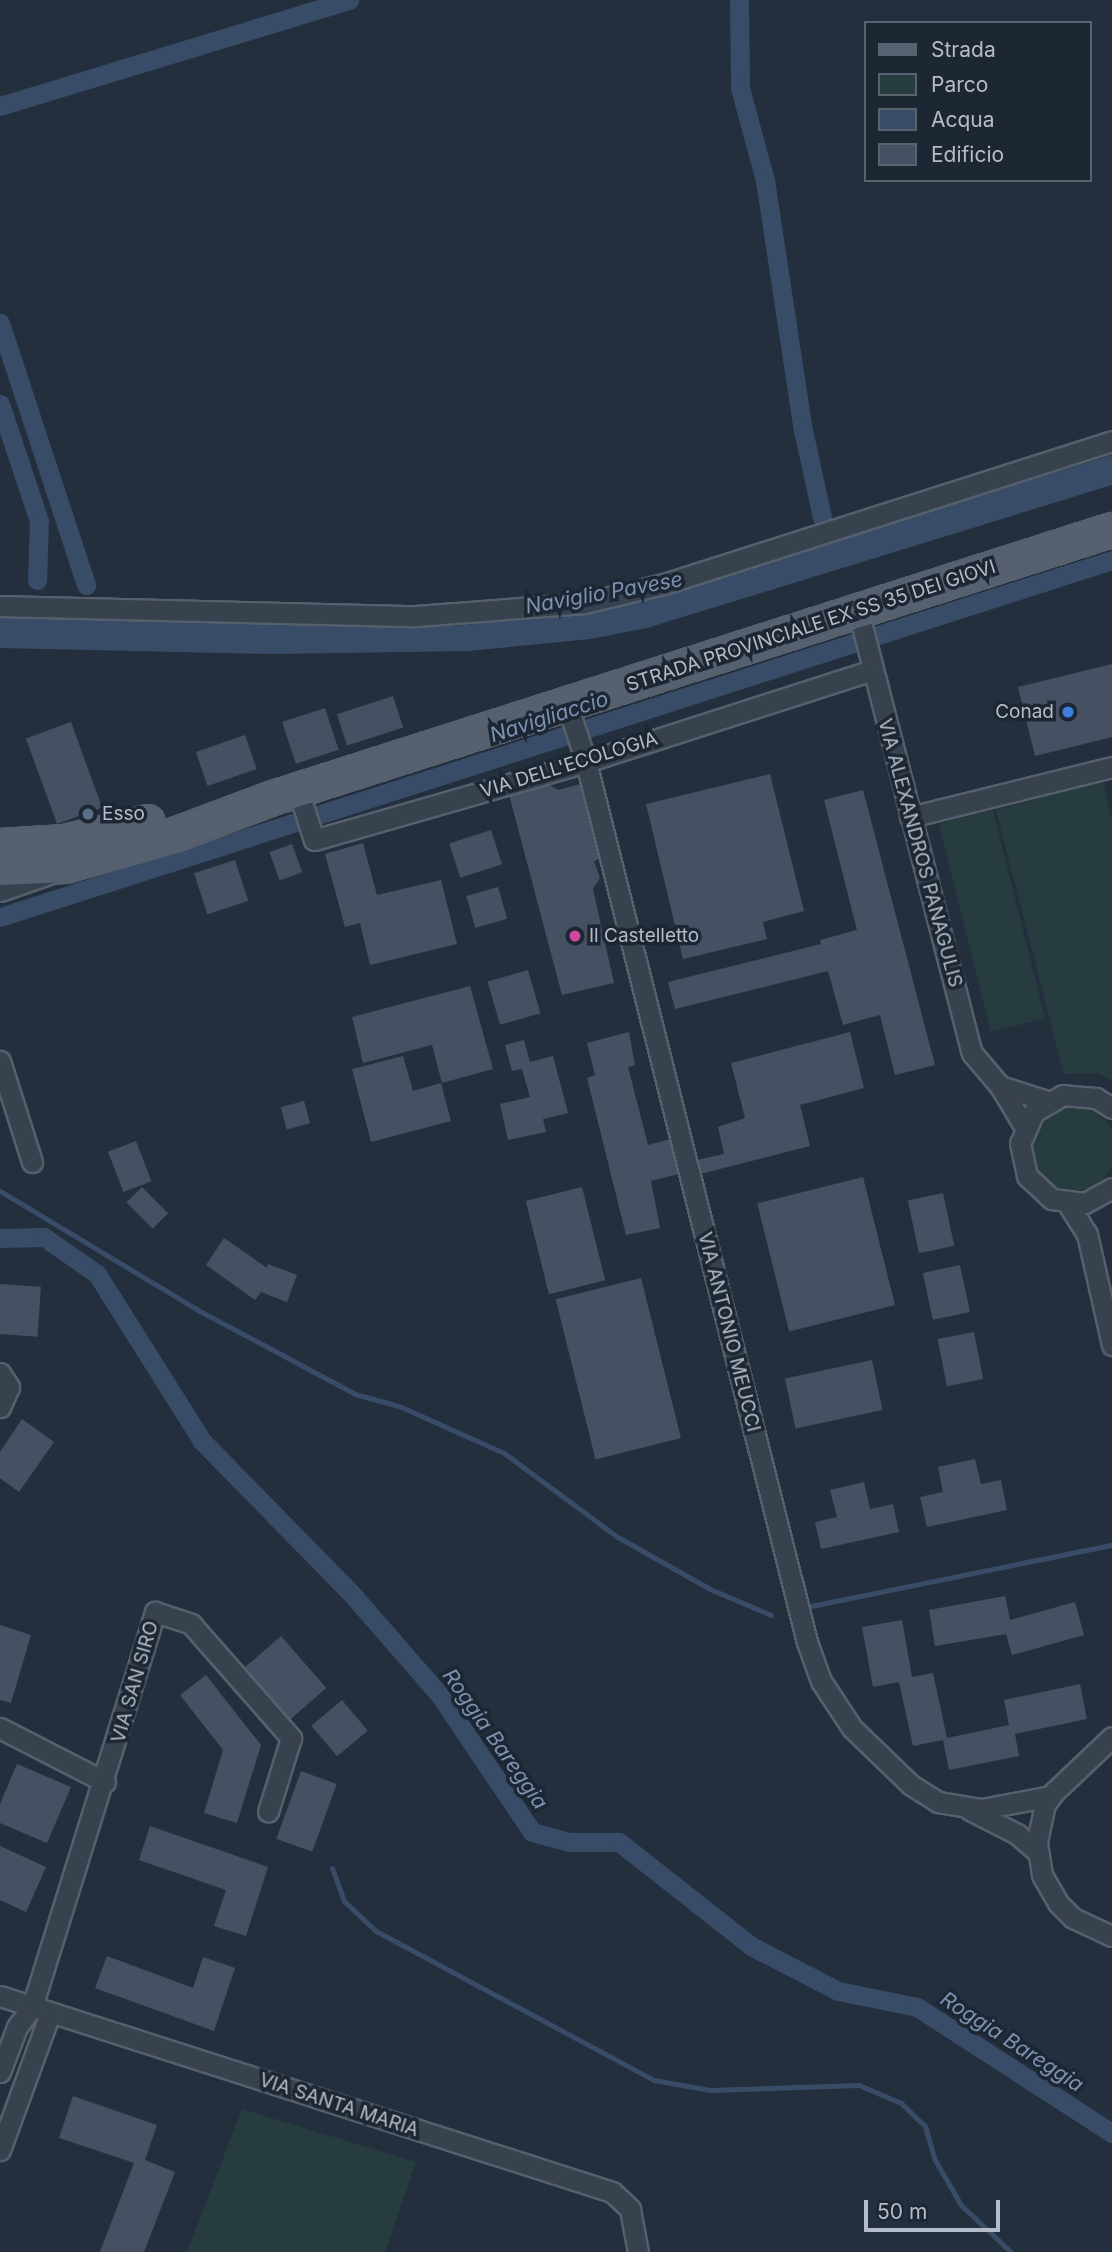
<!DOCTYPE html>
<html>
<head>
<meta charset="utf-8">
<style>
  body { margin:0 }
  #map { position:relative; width:1112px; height:2252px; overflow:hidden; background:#242f3e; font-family:Inter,sans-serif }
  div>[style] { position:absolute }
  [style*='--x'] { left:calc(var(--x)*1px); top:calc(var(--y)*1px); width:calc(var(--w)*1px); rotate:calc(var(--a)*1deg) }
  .green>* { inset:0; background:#263c3f; transform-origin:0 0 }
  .round { border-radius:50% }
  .water>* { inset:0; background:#394c67 }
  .stream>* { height:5px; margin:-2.5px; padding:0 2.5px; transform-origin:2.5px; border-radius:2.5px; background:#394c67 }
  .canal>* { height:19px; margin:-9.5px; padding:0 9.5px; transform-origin:9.5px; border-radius:9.5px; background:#394c67 }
  .building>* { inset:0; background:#455162; transform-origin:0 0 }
  .roads { filter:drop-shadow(2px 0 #565f6c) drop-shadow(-2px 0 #565f6c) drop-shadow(0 2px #565f6c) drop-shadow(0 -2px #565f6c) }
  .minor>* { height:19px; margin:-9.5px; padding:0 9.5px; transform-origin:9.5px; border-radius:9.5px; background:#38414e }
  .primary>* { height:32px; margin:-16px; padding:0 16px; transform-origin:16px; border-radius:16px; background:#56606e }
  .dots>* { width:19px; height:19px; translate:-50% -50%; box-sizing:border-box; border:4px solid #1d2633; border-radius:50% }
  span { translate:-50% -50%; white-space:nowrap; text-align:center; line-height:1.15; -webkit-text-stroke:7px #1d2633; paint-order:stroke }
  .street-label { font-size:19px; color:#b4bcc9 }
  .poi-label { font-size:19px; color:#b4bcc9 }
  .right { translate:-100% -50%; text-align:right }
  .left { translate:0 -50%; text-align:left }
  .water-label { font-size:21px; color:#7c92b1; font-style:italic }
  .legend { position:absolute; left:864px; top:21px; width:228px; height:161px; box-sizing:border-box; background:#1d2633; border:2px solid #59626f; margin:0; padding:9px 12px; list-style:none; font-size:21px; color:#b4bcc9 }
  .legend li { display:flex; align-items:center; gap:14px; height:35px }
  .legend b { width:35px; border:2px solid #59626f }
  .scale { position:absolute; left:864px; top:2200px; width:136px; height:32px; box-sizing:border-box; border:4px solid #b4bcc9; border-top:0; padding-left:9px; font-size:21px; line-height:24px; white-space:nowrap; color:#b4bcc9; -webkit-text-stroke:5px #1d2633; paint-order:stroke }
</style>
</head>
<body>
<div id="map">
  <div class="green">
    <div style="clip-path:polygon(1103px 781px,1112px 819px,1112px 1080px,1097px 1073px,1064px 1074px,996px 810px)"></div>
    <div style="left:993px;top:810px;width:215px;height:56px;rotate:76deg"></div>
    <div class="round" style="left:1032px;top:1107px;width:84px;height:84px"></div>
    <div style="clip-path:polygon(242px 2109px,416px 2162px,385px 2252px,187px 2252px)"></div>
  </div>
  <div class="water">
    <div style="clip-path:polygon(1112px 455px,1112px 485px,647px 628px,591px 639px,468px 651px,271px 654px,0 648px,0 618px,453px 626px,592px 612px,651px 598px)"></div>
  </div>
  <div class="stream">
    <div style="--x:0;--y:1191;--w:229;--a:31"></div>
    <div style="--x:196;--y:1309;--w:180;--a:28.1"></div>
    <div style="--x:355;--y:1394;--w:46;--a:15.3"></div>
    <div style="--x:399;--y:1406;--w:115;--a:24.1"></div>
    <div style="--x:504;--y:1453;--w:139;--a:36.5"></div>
    <div style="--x:616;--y:1536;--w:108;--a:29.4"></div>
    <div style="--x:710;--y:1589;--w:66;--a:23.1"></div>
    <div style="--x:806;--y:1607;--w:312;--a:-11.5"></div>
    <div style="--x:332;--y:1868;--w:35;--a:70"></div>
    <div style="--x:344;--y:1901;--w:44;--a:43.2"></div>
    <div style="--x:376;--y:1931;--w:315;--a:28.2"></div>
    <div style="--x:654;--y:2080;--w:57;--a:10.1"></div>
    <div style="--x:710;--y:2090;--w:149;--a:-1.9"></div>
    <div style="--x:859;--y:2085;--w:46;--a:23.2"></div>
    <div style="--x:901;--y:2103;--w:33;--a:44"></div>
    <div style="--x:925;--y:2126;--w:35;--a:74"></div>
    <div style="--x:935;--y:2160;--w:52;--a:60"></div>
    <div style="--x:961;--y:2205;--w:69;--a:43.2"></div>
  </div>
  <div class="canal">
    <div style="--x:739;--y:0;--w:88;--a:89.3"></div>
    <div style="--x:740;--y:88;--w:95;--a:74.8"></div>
    <div style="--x:765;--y:180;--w:253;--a:81.4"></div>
    <div style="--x:803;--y:430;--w:89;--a:77.7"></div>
    <div style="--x:0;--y:106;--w:365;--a:-16.9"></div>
    <div style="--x:0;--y:323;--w:276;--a:71.8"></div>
    <div style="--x:0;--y:404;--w:123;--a:71.6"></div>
    <div style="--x:39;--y:521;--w:59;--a:91.9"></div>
    <div style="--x:0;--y:917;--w:1168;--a:-17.8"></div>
    <div style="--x:0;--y:1238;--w:44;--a:-1.3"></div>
    <div style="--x:44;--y:1237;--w:65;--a:34.9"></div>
    <div style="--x:97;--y:1274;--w:197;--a:57.8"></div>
    <div style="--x:202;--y:1441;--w:211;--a:45.6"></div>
    <div style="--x:350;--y:1592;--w:135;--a:48.9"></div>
    <div style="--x:439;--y:1694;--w:166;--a:56"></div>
    <div style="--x:532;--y:1832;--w:38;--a:15"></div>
    <div style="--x:569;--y:1842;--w:50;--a:0"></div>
    <div style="--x:619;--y:1842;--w:168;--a:38.2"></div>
    <div style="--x:751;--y:1946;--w:98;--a:27.3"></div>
    <div style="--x:838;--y:1991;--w:81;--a:11.4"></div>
    <div style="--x:917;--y:2007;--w:232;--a:32.9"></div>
  </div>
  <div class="building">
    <div style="clip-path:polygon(1112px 664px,1112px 737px,1035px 756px,1018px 687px)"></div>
    <div style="left:393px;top:696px;width:33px;height:59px;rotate:72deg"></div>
    <div style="left:325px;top:708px;width:44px;height:45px;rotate:72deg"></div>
    <div style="left:71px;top:722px;width:91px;height:48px;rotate:70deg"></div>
    <div style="left:245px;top:735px;width:36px;height:52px;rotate:71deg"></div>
    <div style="clip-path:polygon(770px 774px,804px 911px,763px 922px,767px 939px,683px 959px,646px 804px)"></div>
    <div style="clip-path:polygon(544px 782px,558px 790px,581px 784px,599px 859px,594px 861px,600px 878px,593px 889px,614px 983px,562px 995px,508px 791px)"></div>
    <div style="clip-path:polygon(863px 790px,935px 1065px,895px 1075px,880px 1015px,843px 1025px,828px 971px,675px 1009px,668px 982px,821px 944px,820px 940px,857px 930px,824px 800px)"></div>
    <div style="left:491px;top:830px;width:36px;height:44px;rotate:72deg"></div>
    <div style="clip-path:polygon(363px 843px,377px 895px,441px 880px,457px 944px,370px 965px,360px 923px,345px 927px,325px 854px)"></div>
    <div style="left:292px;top:844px;width:30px;height:24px;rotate:70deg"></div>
    <div style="left:235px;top:860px;width:43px;height:43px;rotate:72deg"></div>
    <div style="left:498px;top:887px;width:33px;height:33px;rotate:74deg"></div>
    <div style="left:528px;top:970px;width:45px;height:42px;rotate:74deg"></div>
    <div style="clip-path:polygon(470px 986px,493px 1069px,442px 1083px,432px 1045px,363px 1063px,352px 1017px)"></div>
    <div style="clip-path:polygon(629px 1032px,635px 1065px,628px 1067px,648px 1145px,674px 1138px,683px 1173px,651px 1181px,660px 1228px,626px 1235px,587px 1078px,595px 1075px,587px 1043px)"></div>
    <div style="clip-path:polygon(850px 1032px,864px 1088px,800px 1105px,810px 1146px,700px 1174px,697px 1160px,724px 1154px,718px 1127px,745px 1118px,731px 1063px)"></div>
    <div style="clip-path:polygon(524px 1040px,530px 1062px,553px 1056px,568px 1113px,543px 1119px,546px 1132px,508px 1140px,500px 1104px,530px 1097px,522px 1069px,512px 1071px,505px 1045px)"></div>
    <div style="clip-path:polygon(403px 1056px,413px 1091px,441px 1083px,451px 1121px,371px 1142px,352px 1069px)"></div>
    <div style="left:304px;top:1101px;width:23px;height:24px;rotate:75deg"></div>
    <div style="left:136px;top:1141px;width:43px;height:30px;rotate:69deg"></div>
    <div style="left:863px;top:1177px;width:132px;height:109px;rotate:76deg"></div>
    <div style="left:142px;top:1187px;width:37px;height:22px;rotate:45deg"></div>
    <div style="left:582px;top:1187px;width:96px;height:58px;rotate:76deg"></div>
    <div style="left:943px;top:1193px;width:54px;height:36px;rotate:78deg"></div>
    <div style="clip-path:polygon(224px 1238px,267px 1268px,268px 1264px,297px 1275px,287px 1302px,261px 1292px,255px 1300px,206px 1265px)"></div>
    <div style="left:960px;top:1265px;width:48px;height:38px;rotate:78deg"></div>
    <div style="left:641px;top:1278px;width:165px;height:88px;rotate:76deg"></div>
    <div style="left:0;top:1284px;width:41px;height:50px;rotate:4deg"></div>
    <div style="left:974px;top:1332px;width:48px;height:37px;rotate:79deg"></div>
    <div style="left:872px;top:1360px;width:51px;height:89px;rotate:78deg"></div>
    <div style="clip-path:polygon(22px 1419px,54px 1442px,19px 1492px,0 1478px,0 1452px)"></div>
    <div style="clip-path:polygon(975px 1459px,981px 1484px,1001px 1480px,1007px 1510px,927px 1527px,920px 1497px,943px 1492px,938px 1467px)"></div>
    <div style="clip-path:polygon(864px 1482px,870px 1509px,893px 1504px,899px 1532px,821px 1549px,815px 1522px,837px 1517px,830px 1490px)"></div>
    <div style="clip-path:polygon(1005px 1596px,1010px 1620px,1075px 1602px,1084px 1635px,1012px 1655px,1006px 1634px,935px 1646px,929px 1610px)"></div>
    <div style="clip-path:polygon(902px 1620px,912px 1677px,933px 1673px,947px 1738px,1009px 1725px,1004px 1700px,1080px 1684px,1087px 1719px,1015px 1734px,1019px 1756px,949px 1770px,943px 1740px,913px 1746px,899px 1682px,873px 1687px,862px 1627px)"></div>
    <div style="clip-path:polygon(0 1625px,31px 1635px,11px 1703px,0 1700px)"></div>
    <div style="left:281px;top:1636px;width:69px;height:48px;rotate:49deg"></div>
    <div style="clip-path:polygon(206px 1675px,261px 1745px,237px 1823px,204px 1813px,223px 1750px,180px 1695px)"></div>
    <div style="left:342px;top:1700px;width:40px;height:40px;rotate:50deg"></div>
    <div style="clip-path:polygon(17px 1764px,71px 1787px,47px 1843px,0 1823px,0 1804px)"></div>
    <div style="left:301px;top:1771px;width:38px;height:72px;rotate:20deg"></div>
    <div style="clip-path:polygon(150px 1826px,268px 1867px,246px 1936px,214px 1926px,226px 1890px,139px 1860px)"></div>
    <div style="clip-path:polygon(0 1846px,46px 1867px,26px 1912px,0 1900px)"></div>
    <div style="clip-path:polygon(107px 1956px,193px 1988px,203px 1957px,235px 1968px,214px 2031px,95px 1988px)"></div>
    <div style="clip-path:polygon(73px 2096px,157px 2125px,145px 2160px,175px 2172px,144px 2252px,100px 2252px,134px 2163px,59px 2138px)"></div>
  </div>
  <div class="roads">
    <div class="minor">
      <div style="--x:0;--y:606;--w:416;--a:1.4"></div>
      <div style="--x:416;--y:616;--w:169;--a:-4.4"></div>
      <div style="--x:584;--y:603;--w:82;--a:-13.4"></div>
      <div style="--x:664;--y:584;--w:470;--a:-17.7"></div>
      <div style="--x:858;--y:610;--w:457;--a:75.6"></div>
      <div style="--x:972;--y:1053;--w:43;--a:49.7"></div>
      <div style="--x:1000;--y:1086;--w:47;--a:59"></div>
      <div style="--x:567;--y:704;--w:61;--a:71.9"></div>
      <div style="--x:586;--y:762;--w:907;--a:75.9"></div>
      <div style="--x:807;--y:1642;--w:41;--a:70.3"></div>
      <div style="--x:821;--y:1681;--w:56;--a:56.6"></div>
      <div style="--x:852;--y:1728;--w:82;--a:44"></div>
      <div style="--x:911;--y:1785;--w:32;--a:32"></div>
      <div style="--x:938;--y:1802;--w:44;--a:9.2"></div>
      <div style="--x:981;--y:1809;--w:71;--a:-10.5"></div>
      <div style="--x:298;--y:790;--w:52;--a:72.3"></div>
      <div style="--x:314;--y:840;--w:283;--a:-16"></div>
      <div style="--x:586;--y:762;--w:300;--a:-17.8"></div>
      <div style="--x:910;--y:817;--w:208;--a:-13.9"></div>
      <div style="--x:0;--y:891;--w:52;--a:-19.1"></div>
      <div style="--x:0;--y:1061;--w:106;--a:72.4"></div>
      <div style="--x:1000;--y:1086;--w:49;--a:17.7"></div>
      <div style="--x:1112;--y:1108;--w:19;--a:-148"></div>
      <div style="--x:1096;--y:1098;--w:33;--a:-175"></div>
      <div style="--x:1063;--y:1095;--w:34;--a:150"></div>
      <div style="--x:1034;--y:1112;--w:34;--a:114"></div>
      <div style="--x:1020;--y:1143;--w:34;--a:78"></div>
      <div style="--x:1027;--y:1176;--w:34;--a:43"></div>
      <div style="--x:1052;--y:1199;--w:33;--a:7"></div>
      <div style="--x:1085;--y:1203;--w:31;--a:-29"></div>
      <div style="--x:1068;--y:1204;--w:36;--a:58"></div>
      <div style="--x:1087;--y:1234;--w:114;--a:77.3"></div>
      <div style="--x:0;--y:1373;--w:17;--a:57"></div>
      <div style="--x:9;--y:1387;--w:22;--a:114"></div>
      <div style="--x:0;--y:1728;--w:118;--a:27.2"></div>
      <div style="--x:1112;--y:1737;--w:80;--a:136.5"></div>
      <div style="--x:1054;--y:1792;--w:15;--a:127"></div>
      <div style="--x:1045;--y:1804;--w:40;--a:102"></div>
      <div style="--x:1037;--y:1843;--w:32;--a:81"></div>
      <div style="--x:1042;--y:1875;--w:32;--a:60"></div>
      <div style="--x:1058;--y:1903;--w:21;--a:45"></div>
      <div style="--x:1073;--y:1918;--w:43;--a:24.8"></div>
      <div style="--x:970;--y:1810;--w:53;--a:27.1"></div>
      <div style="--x:1017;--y:1834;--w:28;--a:41"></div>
      <div style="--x:0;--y:1996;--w:643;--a:17.76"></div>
      <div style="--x:612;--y:2192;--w:25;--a:43"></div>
      <div style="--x:630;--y:2209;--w:44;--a:79.5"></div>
      <div style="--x:0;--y:2072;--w:48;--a:-69.3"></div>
      <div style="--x:17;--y:2027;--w:25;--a:-53"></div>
      <div style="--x:32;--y:2007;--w:414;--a:-72.7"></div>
      <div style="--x:155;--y:1612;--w:38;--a:18"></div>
      <div style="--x:191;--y:1624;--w:152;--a:48.7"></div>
      <div style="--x:291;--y:1738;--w:77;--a:107.3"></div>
      <div style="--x:0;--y:2150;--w:146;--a:-69.9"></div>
    </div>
    <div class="primary">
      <div style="--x:0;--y:846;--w:64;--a:-3.6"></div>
      <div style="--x:64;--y:842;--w:86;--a:-13.4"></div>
      <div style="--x:0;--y:869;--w:66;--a:-2.6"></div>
      <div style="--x:66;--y:866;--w:116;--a:-16.1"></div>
      <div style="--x:177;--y:834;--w:99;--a:-20.6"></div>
      <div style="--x:270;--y:799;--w:884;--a:-17.72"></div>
    </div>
  </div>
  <div class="dots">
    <div style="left:1068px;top:712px;background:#3f7fe0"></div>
    <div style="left:88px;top:814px;background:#5c6f8a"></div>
    <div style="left:575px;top:936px;background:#d1479c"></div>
  </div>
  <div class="street-label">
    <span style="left:811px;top:626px;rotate:-18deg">STRADA PROVINCIALE EX SS 35 DEI GIOVI</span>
    <span style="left:569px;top:765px;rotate:-17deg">VIA DELL'ECOLOGIA</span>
    <span style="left:920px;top:853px;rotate:75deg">VIA ALEXANDROS PANAGULIS</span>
    <span style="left:729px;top:1332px;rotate:76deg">VIA ANTONIO MEUCCI</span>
    <span style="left:135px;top:1682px;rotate:-74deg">VIA SAN SIRO</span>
    <span style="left:339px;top:2105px;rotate:18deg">VIA SANTA MARIA</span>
  </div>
  <div class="poi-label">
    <span class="right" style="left:1054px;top:712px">Conad</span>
    <span class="left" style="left:102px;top:814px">Esso</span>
    <span class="left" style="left:589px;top:936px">Il Castelletto</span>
  </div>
  <div class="water-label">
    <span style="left:604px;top:593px;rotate:-10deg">Naviglio Pavese</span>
    <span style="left:549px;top:717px;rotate:-18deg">Navigliaccio</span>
    <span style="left:495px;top:1739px;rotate:55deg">Roggia Bareggia</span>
    <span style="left:1012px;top:2042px;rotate:33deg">Roggia Bareggia</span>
  </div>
  <ul class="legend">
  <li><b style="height:9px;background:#56606e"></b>Strada</li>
  <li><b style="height:19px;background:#263c3f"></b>Parco</li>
  <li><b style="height:19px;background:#394c67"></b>Acqua</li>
  <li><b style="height:19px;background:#455162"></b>Edificio</li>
  </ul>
  <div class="scale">50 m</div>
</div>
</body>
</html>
